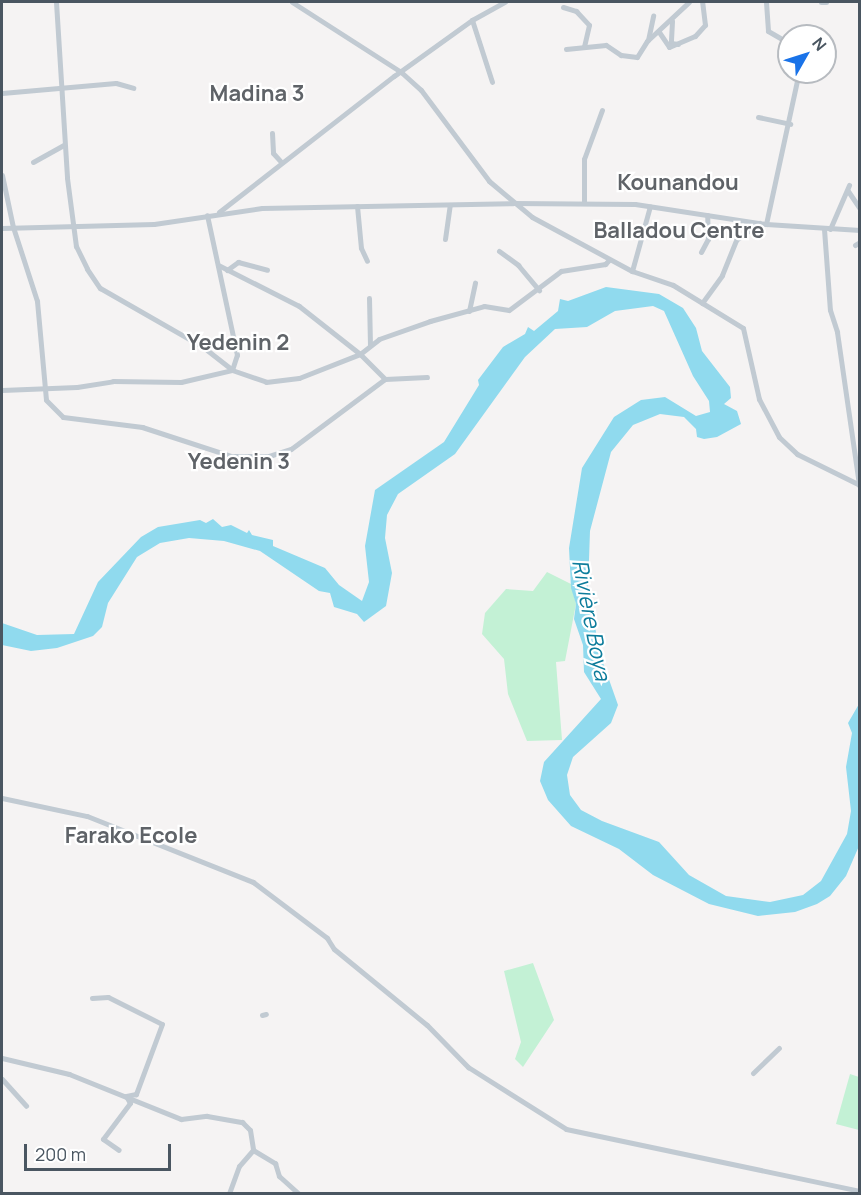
<!DOCTYPE html>
<html>
<head>
<meta charset="utf-8">
<style>
  body { margin:0 }
  #map { position:relative; width:861px; height:1195px; overflow:hidden; background:#f5f3f3; font-family:Manrope,sans-serif }
  div>[style] { position:absolute }
  [style*='--x'] { left:calc(var(--x)*1px); top:calc(var(--y)*1px); width:calc(var(--w)*1px); rotate:calc(var(--a)*1deg) }
  .green>* { inset:0; background:#c3f1d5 }
  .water>* { inset:0; background:#90daee }
  .stream>* { height:1.5px; margin:-0.75px; padding:0 0.75px; transform-origin:0.75px; border-radius:0.75px; background:#90daee }
  .street>* { height:5px; margin:-2.5px; padding:0 2.5px; transform-origin:2.5px; border-radius:2.5px; background:#c1cad2 }
  span { translate:-50% -50%; white-space:nowrap; text-align:center; line-height:1.15; -webkit-text-stroke:4.5px #fff; paint-order:stroke }
  .neighbourhood-label { font-size:22px; color:#5f6368; font-weight:700 }
  .water-label { font-size:22px; color:#0c7c9b; font-style:italic }
  .frame { position:absolute; inset:0; border:3px solid #4a5661; pointer-events:none }
  .north { position:absolute; left:777px; top:24px; width:60px; height:60px; box-sizing:border-box; background:#fff; border:2px solid #b7bbc0; border-radius:50%; rotate:51deg; font-size:16px; font-weight:700; line-height:24px; text-align:center; color:#4a5661 }
  .north::after { content:''; display:block; margin:auto; width:21px; height:27px; background:#1a73e8; clip-path:polygon(50% 0,100% 100%,50% 72%,0 100%) }
  .scale { position:absolute; left:24px; top:1144px; width:147px; height:27px; box-sizing:border-box; border:3px solid #4a5661; border-top:0; padding-left:8px; font-size:18px; line-height:21px; white-space:nowrap; color:#4a5661; -webkit-text-stroke:4px #fff; paint-order:stroke }
</style>
</head>
<body>
<div id="map">
  <div class="green">
    <div style="clip-path:polygon(547px 572px,571px 584px,576px 604px,565px 661px,556px 662px,562px 740px,527px 741px,508px 694px,504px 659px,482px 634px,485px 613px,506px 589px,533px 591px)"></div>
    <div style="clip-path:polygon(533px 963px,554px 1020px,523px 1067px,515px 1059px,521px 1042px,504px 971px)"></div>
    <div style="clip-path:polygon(850px 1074px,859px 1077px,859px 1130px,836px 1124px)"></div>
  </div>
  <div class="water">
    <div style="clip-path:polygon(606px 287px,659px 294px,683px 308px,696px 328px,702px 351px,730px 387px,731px 398px,724px 404px,737px 411px,741px 424px,717px 437px,704px 439px,697px 437px,696px 429px,684px 417px,660px 414px,633px 425px,611px 452px,590px 531px,588px 588px,600px 654px,618px 705px,611px 723px,573px 757px,567px 775px,570px 795px,581px 810px,602px 821px,659px 842px,689px 875px,726px 896px,770px 902px,803px 895px,821px 881px,847px 834px,851px 811px,846px 767px,852px 733px,848px 723px,859px 704px,859px 846px,846px 876px,830px 896px,817px 904px,795px 912px,758px 916px,709px 904px,653px 875px,619px 849px,571px 826px,548px 800px,540px 781px,544px 762px,601px 699px,584px 672px,583px 645px,574px 619px,576px 604px,571px 588px,569px 548px,582px 468px,614px 417px,641px 400px,665px 397px,696px 416px,710px 412px,709px 401px,693px 376px,664px 311px,653px 306px,615px 311px,587px 327px,555px 329px,525px 357px,455px 454px,398px 494px,387px 515px,385px 538px,392px 573px,386px 606px,364px 622px,357px 614px,334px 607px,330px 593px,319px 591px,260px 551px,224px 541px,189px 538px,160px 543px,137px 557px,108px 603px,102px 627px,93px 636px,57px 648px,31px 651px,2px 645px,2px 623px,37px 635px,74px 634px,98px 582px,141px 537px,158px 527px,200px 520px,206px 523px,213px 519px,222px 527px,231px 525px,247px 533px,249px 530px,252px 535px,273px 540px,273px 546px,325px 568px,339px 585px,362px 601px,369px 582px,365px 546px,375px 490px,444px 442px,479px 385px,478px 380px,503px 347px,525px 334px,528px 327px,534px 331px,558px 311px,560px 299px,568px 301px)"></div>
  </div>
  <div class="stream">
    <div style="--x:2;--y:1192;--w:3;--a:45"></div>
    <div style="--x:8;--y:1194;--w:13;--a:0"></div>
  </div>
  <div class="street">
    <div style="--x:56;--y:2;--w:176;--a:86.4"></div>
    <div style="--x:67;--y:178;--w:69;--a:82.5"></div>
    <div style="--x:76;--y:246;--w:25;--a:64"></div>
    <div style="--x:87;--y:269;--w:23;--a:56"></div>
    <div style="--x:100;--y:288;--w:119;--a:29.8"></div>
    <div style="--x:203;--y:347;--w:37;--a:38"></div>
    <div style="--x:232;--y:370;--w:36;--a:19"></div>
    <div style="--x:266;--y:382;--w:33;--a:-7"></div>
    <div style="--x:299;--y:378;--w:66;--a:-21.5"></div>
    <div style="--x:360;--y:354;--w:24;--a:-38"></div>
    <div style="--x:379;--y:339;--w:54;--a:-19.4"></div>
    <div style="--x:430;--y:321;--w:56;--a:-15.5"></div>
    <div style="--x:484;--y:306;--w:25;--a:9"></div>
    <div style="--x:509;--y:310;--w:65;--a:-36.9"></div>
    <div style="--x:561;--y:271;--w:45;--a:-9"></div>
    <div style="--x:605;--y:264;--w:6;--a:-45"></div>
    <div style="--x:292;--y:2;--w:130;--a:32.7"></div>
    <div style="--x:401;--y:72;--w:27;--a:42"></div>
    <div style="--x:421;--y:90;--w:114;--a:53.2"></div>
    <div style="--x:489;--y:181;--w:56;--a:39.9"></div>
    <div style="--x:532;--y:217;--w:114;--a:28.4"></div>
    <div style="--x:632;--y:271;--w:43;--a:18.9"></div>
    <div style="--x:673;--y:285;--w:82;--a:31.6"></div>
    <div style="--x:743;--y:328;--w:73;--a:77.3"></div>
    <div style="--x:759;--y:399;--w:43;--a:62.2"></div>
    <div style="--x:779;--y:437;--w:25;--a:43"></div>
    <div style="--x:797;--y:454;--w:70;--a:26.2"></div>
    <div style="--x:766;--y:2;--w:29;--a:86"></div>
    <div style="--x:768;--y:31;--w:24;--a:30"></div>
    <div style="--x:821;--y:2;--w:5;--a:0"></div>
    <div style="--x:563;--y:7;--w:14;--a:17"></div>
    <div style="--x:576;--y:11;--w:19;--a:47"></div>
    <div style="--x:589;--y:25;--w:22;--a:103"></div>
    <div style="--x:472;--y:20;--w:65;--a:72.1"></div>
    <div style="--x:672;--y:21;--w:22;--a:93"></div>
    <div style="--x:671;--y:43;--w:7;--a:8"></div>
    <div style="--x:659;--y:32;--w:18;--a:56"></div>
    <div style="--x:669;--y:47;--w:28;--a:-23"></div>
    <div style="--x:695;--y:36;--w:15;--a:-48"></div>
    <div style="--x:705;--y:25;--w:23;--a:-97"></div>
    <div style="--x:801;--y:36;--w:6;--a:-81"></div>
    <div style="--x:648;--y:40;--w:25;--a:-78"></div>
    <div style="--x:566;--y:49;--w:40;--a:-5.7"></div>
    <div style="--x:606;--y:45;--w:18;--a:34"></div>
    <div style="--x:621;--y:55;--w:16;--a:7"></div>
    <div style="--x:637;--y:57;--w:19;--a:-58"></div>
    <div style="--x:647;--y:41;--w:57;--a:-42.9"></div>
    <div style="--x:2;--y:93;--w:114;--a:-5"></div>
    <div style="--x:116;--y:83;--w:18;--a:16"></div>
    <div style="--x:758;--y:117;--w:33;--a:12"></div>
    <div style="--x:272;--y:133;--w:20;--a:87"></div>
    <div style="--x:273;--y:153;--w:12;--a:48"></div>
    <div style="--x:33;--y:162;--w:35;--a:-29"></div>
    <div style="--x:2;--y:175;--w:53;--a:78.1"></div>
    <div style="--x:13;--y:227;--w:78;--a:72"></div>
    <div style="--x:37;--y:301;--w:99;--a:84.8"></div>
    <div style="--x:46;--y:400;--w:24;--a:45"></div>
    <div style="--x:63;--y:417;--w:80;--a:7.2"></div>
    <div style="--x:142;--y:427;--w:94;--a:18"></div>
    <div style="--x:231;--y:456;--w:38;--a:0"></div>
    <div style="--x:269;--y:456;--w:23;--a:-18"></div>
    <div style="--x:291;--y:449;--w:117;--a:-36.7"></div>
    <div style="--x:385;--y:379;--w:35;--a:-135"></div>
    <div style="--x:360;--y:354;--w:78;--a:-141.8"></div>
    <div style="--x:299;--y:306;--w:89;--a:-153.1"></div>
    <div style="--x:848;--y:191;--w:22;--a:56"></div>
    <div style="--x:584;--y:203;--w:44;--a:-90"></div>
    <div style="--x:584;--y:159;--w:52;--a:-69.8"></div>
    <div style="--x:357;--y:206;--w:42;--a:84.6"></div>
    <div style="--x:361;--y:248;--w:14;--a:65"></div>
    <div style="--x:219;--y:212;--w:222;--a:-37.9"></div>
    <div style="--x:394;--y:76;--w:96;--a:-35.7"></div>
    <div style="--x:472;--y:20;--w:38;--a:-29"></div>
    <div style="--x:766;--y:224;--w:156;--a:-77.8"></div>
    <div style="--x:2;--y:228;--w:152;--a:-1.5"></div>
    <div style="--x:154;--y:224;--w:109;--a:-8.4"></div>
    <div style="--x:262;--y:208;--w:251;--a:-1.1"></div>
    <div style="--x:513;--y:203;--w:122;--a:0.5"></div>
    <div style="--x:635;--y:204;--w:133;--a:8.7"></div>
    <div style="--x:766;--y:224;--w:94;--a:3.7"></div>
    <div style="--x:824;--y:229;--w:81;--a:85.8"></div>
    <div style="--x:830;--y:310;--w:23;--a:72"></div>
    <div style="--x:837;--y:332;--w:155;--a:81.8"></div>
    <div style="--x:830;--y:229;--w:48;--a:-66.6"></div>
    <div style="--x:445;--y:239;--w:34;--a:-82"></div>
    <div style="--x:855;--y:245;--w:6;--a:-31"></div>
    <div style="--x:499;--y:251;--w:24;--a:36"></div>
    <div style="--x:518;--y:265;--w:33;--a:50"></div>
    <div style="--x:701;--y:252;--w:15;--a:-62"></div>
    <div style="--x:708;--y:239;--w:24;--a:-92"></div>
    <div style="--x:227;--y:270;--w:14;--a:-36"></div>
    <div style="--x:238;--y:262;--w:30;--a:15"></div>
    <div style="--x:632;--y:271;--w:67;--a:-74.5"></div>
    <div style="--x:369;--y:298;--w:47;--a:88.8"></div>
    <div style="--x:702;--y:303;--w:34;--a:-54"></div>
    <div style="--x:722;--y:275;--w:38;--a:-68"></div>
    <div style="--x:736;--y:240;--w:29;--a:-36"></div>
    <div style="--x:469;--y:311;--w:29;--a:-78"></div>
    <div style="--x:385;--y:379;--w:42;--a:-2.7"></div>
    <div style="--x:2;--y:390;--w:75;--a:-2.3"></div>
    <div style="--x:77;--y:387;--w:36;--a:-9"></div>
    <div style="--x:113;--y:381;--w:68;--a:0.8"></div>
    <div style="--x:181;--y:382;--w:52;--a:-13.2"></div>
    <div style="--x:232;--y:370;--w:16;--a:-72"></div>
    <div style="--x:237;--y:355;--w:143;--a:-102.1"></div>
    <div style="--x:2;--y:798;--w:87;--a:12"></div>
    <div style="--x:87;--y:816;--w:179;--a:21.7"></div>
    <div style="--x:253;--y:882;--w:93;--a:37.1"></div>
    <div style="--x:327;--y:938;--w:13;--a:58"></div>
    <div style="--x:334;--y:949;--w:120;--a:39.3"></div>
    <div style="--x:427;--y:1025;--w:59;--a:45.7"></div>
    <div style="--x:468;--y:1067;--w:116;--a:32.3"></div>
    <div style="--x:566;--y:1129;--w:300;--a:11.9"></div>
    <div style="--x:92;--y:998;--w:16;--a:-4"></div>
    <div style="--x:108;--y:997;--w:60;--a:26.6"></div>
    <div style="--x:162;--y:1024;--w:75;--a:110.4"></div>
    <div style="--x:136;--y:1094;--w:10;--a:169"></div>
    <div style="--x:126;--y:1096;--w:8;--a:60"></div>
    <div style="--x:130;--y:1103;--w:45;--a:126.9"></div>
    <div style="--x:103;--y:1139;--w:19;--a:35"></div>
    <div style="--x:262;--y:1015;--w:4;--a:-14"></div>
    <div style="--x:2;--y:1058;--w:69;--a:13.4"></div>
    <div style="--x:69;--y:1074;--w:121;--a:21.9"></div>
    <div style="--x:181;--y:1119;--w:26;--a:-7"></div>
    <div style="--x:207;--y:1116;--w:36;--a:10"></div>
    <div style="--x:242;--y:1122;--w:11;--a:45"></div>
    <div style="--x:250;--y:1130;--w:20;--a:81"></div>
    <div style="--x:253;--y:1150;--w:21;--a:131"></div>
    <div style="--x:239;--y:1166;--w:30;--a:110"></div>
    <div style="--x:753;--y:1073;--w:36;--a:-44"></div>
    <div style="--x:2;--y:1079;--w:36;--a:48"></div>
    <div style="--x:253;--y:1150;--w:26;--a:31"></div>
    <div style="--x:275;--y:1163;--w:14;--a:73"></div>
    <div style="--x:279;--y:1176;--w:27;--a:42"></div>
  </div>
  <div class="neighbourhood-label">
    <span style="left:257px;top:94px">Madina 3</span>
    <span style="left:678px;top:183px">Kounandou</span>
    <span style="left:679px;top:231px">Balladou Centre</span>
    <span style="left:238px;top:343px">Yedenin 2</span>
    <span style="left:239px;top:462px">Yedenin 3</span>
    <span style="left:131px;top:836px">Farako Ecole</span>
  </div>
  <div class="water-label">
    <span style="left:591px;top:620px;rotate:79deg">Rivière Boya</span>
  </div>
  <div class="frame"></div>
  <div class="north">N</div>
  <div class="scale">200 m</div>
</div>
</body>
</html>
